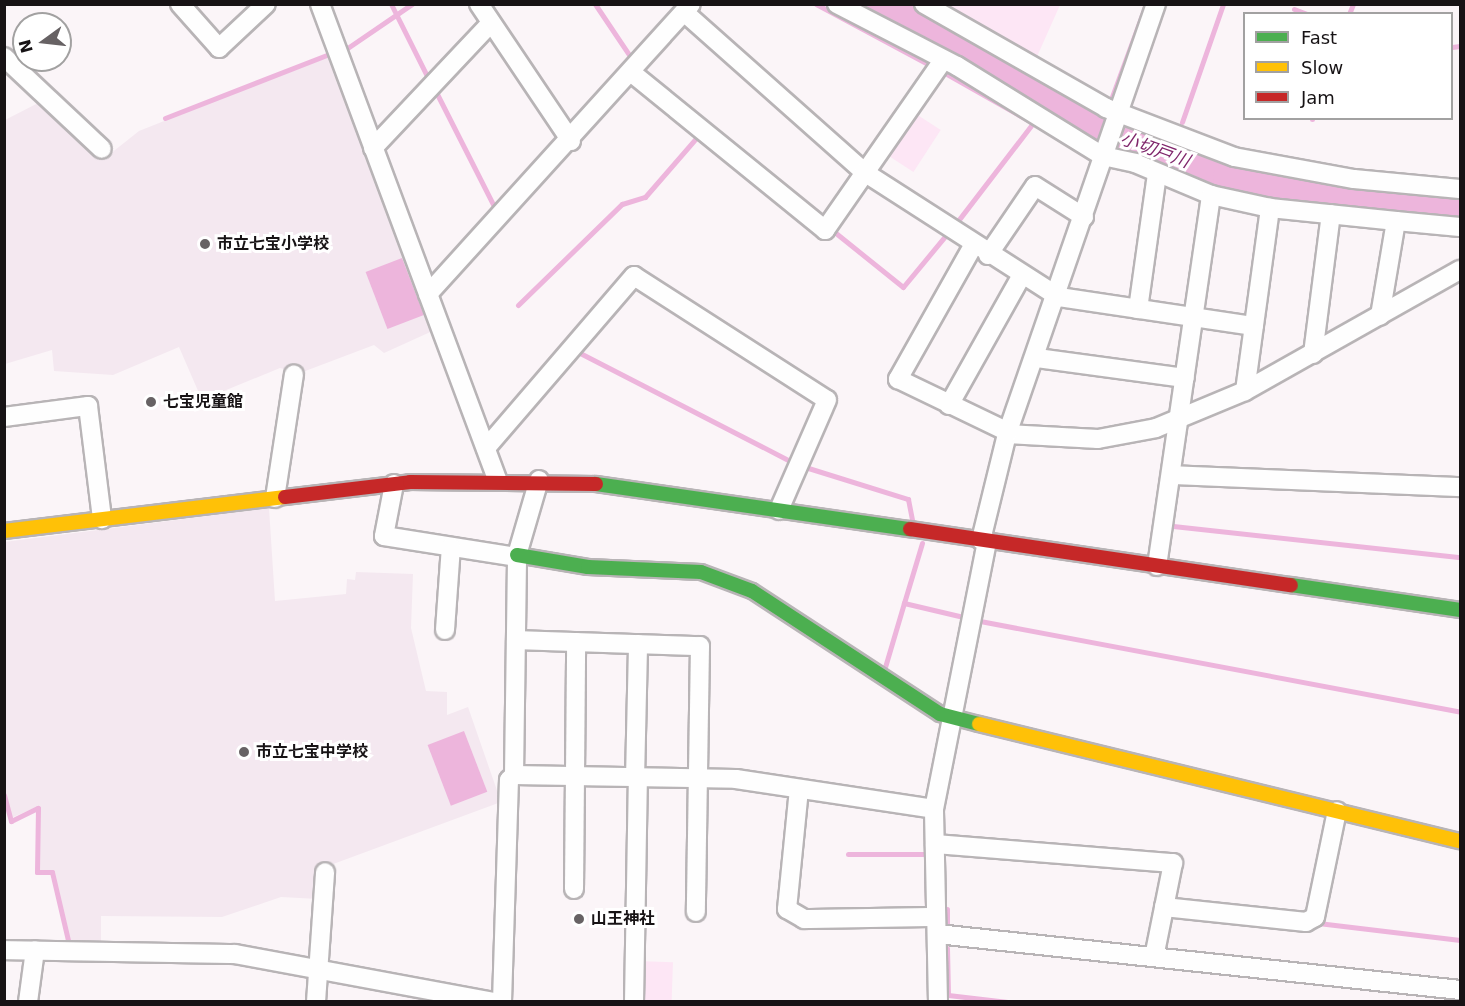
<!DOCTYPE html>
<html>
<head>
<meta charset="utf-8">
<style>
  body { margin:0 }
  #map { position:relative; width:1465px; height:1006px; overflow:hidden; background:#fbf5f8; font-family:"DejaVu Sans","Noto Sans JP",sans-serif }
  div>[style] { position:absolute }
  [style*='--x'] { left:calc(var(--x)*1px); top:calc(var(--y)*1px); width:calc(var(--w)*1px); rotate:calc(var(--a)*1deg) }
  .built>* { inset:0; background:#f4e8f0 }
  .green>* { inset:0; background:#fde6f5; transform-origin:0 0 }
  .water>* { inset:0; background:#edb5dc; transform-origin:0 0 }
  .stream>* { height:5px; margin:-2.5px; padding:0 2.5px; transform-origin:2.5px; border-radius:2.5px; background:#edb5dc }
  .river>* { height:30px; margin:-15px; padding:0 15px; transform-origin:15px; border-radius:15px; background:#edb5dc }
  .roads { filter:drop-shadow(2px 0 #b8b4b6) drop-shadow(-2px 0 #b8b4b6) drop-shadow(0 2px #b8b4b6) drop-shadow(0 -2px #b8b4b6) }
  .street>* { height:18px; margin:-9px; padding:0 9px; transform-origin:9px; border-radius:9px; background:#fefefe }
  .fast>* { height:14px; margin:-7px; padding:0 7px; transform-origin:7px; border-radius:7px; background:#4caf50 }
  .slow>* { height:14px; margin:-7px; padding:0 7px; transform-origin:7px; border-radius:7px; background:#ffc107 }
  .jam>* { height:14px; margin:-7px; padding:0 7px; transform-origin:7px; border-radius:7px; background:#c62828 }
  .dots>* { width:16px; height:16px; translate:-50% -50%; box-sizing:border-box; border:3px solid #fff; border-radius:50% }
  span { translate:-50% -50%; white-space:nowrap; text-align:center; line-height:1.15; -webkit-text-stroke:6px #fff; paint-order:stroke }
  .poi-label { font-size:16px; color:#171315; font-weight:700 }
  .left { translate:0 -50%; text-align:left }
  .water-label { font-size:18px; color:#80276c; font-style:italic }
  .frame { position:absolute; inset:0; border:6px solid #171315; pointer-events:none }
  .legend { position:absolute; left:1243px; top:12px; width:210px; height:108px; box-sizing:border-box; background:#fff; border:2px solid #a2a1a1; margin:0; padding:8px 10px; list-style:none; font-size:18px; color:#171315 }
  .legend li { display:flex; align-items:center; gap:12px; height:30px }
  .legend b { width:30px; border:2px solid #a2a1a1 }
  .north { position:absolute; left:12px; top:12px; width:60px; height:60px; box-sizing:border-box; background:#fff; border:2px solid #a2a1a1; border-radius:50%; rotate:255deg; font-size:16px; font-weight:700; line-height:24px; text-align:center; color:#171315 }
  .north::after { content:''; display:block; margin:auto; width:21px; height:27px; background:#676264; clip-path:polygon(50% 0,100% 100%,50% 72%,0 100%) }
</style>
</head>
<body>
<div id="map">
  <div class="built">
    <div style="clip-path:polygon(333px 54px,437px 329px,384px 353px,374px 345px,300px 373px,280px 368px,202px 400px,179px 347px,113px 375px,54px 371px,52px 350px,5px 364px,5px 120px,42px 101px,105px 158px,139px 131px)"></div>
    <div style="clip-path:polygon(269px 508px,275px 601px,346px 594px,347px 579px,355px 580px,356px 572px,413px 574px,411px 628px,426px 691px,447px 692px,447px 715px,468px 707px,501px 802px,317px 870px,318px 899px,281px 897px,222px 917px,101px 916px,101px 944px,70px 944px,53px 872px,38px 871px,39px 806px,11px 818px,5px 789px,4px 542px)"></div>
  </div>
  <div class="green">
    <div style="clip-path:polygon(932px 5px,1060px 5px,1035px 61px)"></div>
    <div style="left:913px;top:112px;width:33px;height:50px;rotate:33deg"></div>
    <div style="left:637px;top:961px;width:36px;height:41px;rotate:2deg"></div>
  </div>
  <div class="water">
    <div style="left:402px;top:258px;width:61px;height:39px;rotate:69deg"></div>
    <div style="left:464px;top:731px;width:65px;height:39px;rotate:69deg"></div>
  </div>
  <div class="stream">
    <div style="--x:391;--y:4;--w:80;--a:63.4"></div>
    <div style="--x:595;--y:4;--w:66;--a:56.1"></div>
    <div style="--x:816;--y:4;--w:129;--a:28.2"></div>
    <div style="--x:1294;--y:9;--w:14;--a:21"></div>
    <div style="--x:1349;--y:14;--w:11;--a:-68"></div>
    <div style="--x:1452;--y:47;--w:8;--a:-7"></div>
    <div style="--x:346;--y:49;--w:80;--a:-34.3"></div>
    <div style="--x:945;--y:73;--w:101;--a:29.6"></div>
    <div style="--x:1033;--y:123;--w:130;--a:127.5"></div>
    <div style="--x:435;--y:90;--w:135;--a:63.1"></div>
    <div style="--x:1110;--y:102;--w:104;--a:-69.8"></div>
    <div style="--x:1042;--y:105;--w:8;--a:-67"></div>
    <div style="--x:165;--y:118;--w:179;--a:-21.3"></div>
    <div style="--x:1312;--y:119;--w:1;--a:-90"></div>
    <div style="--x:1182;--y:122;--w:125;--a:-70.8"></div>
    <div style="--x:832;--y:230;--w:91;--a:38.8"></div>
    <div style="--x:903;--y:287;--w:67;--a:-50.4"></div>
    <div style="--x:518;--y:305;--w:145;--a:-44.2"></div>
    <div style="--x:622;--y:204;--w:24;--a:-17"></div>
    <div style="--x:645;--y:197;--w:79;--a:-49.1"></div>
    <div style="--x:578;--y:352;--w:241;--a:27.2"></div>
    <div style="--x:805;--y:467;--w:108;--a:17.3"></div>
    <div style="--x:908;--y:499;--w:21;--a:79"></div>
    <div style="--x:1173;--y:526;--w:289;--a:6.2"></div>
    <div style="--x:922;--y:543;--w:63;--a:106.7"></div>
    <div style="--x:904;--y:603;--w:61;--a:13.3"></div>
    <div style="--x:980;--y:621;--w:489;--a:10.7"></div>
    <div style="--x:885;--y:667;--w:67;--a:-73.5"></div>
    <div style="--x:4;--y:795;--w:27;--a:75"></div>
    <div style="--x:11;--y:821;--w:30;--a:-26"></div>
    <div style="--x:38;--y:808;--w:64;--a:90.9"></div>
    <div style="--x:37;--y:872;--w:15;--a:0"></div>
    <div style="--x:52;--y:872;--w:70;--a:76.8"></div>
    <div style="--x:848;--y:854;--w:78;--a:0"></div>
    <div style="--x:926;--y:854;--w:52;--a:88.9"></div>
    <div style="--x:947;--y:909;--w:17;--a:90"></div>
    <div style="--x:1318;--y:923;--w:143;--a:6.8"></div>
    <div style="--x:947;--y:948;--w:47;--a:88.8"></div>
    <div style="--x:948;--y:995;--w:60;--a:6.7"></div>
  </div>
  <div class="river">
    <div style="--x:880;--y:4;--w:274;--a:29.3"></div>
    <div style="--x:1119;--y:138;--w:116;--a:19.7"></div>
    <div style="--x:1228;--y:177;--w:234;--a:7.9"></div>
  </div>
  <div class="roads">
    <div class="street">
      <div style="--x:180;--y:4;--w:59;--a:48.4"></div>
      <div style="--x:219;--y:48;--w:64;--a:-43.1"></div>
      <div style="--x:320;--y:4;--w:507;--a:69.56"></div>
      <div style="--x:479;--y:4;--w:165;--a:56.1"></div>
      <div style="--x:837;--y:4;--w:135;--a:27.3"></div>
      <div style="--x:957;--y:66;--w:172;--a:31.7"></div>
      <div style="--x:1103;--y:156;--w:33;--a:12"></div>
      <div style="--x:1135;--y:163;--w:82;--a:22.8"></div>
      <div style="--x:1211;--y:195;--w:60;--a:12.4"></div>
      <div style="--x:1270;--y:208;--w:127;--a:5.9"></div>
      <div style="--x:1396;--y:221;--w:96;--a:99.6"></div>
      <div style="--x:924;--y:4;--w:210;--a:29.7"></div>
      <div style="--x:1106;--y:108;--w:137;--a:20.9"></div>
      <div style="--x:1234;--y:157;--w:122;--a:10.4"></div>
      <div style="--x:1354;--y:179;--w:106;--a:5.4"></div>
      <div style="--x:684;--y:12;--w:241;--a:41.6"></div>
      <div style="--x:864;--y:172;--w:232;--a:32.7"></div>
      <div style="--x:1059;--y:297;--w:197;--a:8.5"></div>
      <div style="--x:4;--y:57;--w:134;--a:43.2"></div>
      <div style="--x:632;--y:73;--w:249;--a:39.1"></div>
      <div style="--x:825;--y:230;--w:207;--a:-55.2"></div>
      <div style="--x:373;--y:148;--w:172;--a:-46.7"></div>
      <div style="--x:1396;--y:221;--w:64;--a:5.4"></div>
      <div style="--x:973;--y:246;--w:153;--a:119.4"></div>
      <div style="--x:898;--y:379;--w:122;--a:25.7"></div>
      <div style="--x:988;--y:255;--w:83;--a:-55.7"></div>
      <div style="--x:1035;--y:186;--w:58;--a:32.3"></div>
      <div style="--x:428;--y:294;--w:391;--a:-47.8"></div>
      <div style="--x:1138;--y:309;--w:137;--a:-82"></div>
      <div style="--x:1313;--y:354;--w:141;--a:-82.7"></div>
      <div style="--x:1037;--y:358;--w:149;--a:7.7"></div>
      <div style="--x:1245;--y:391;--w:185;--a:-82.2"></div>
      <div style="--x:949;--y:405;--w:149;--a:-60.7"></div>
      <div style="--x:4;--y:417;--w:85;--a:-7.5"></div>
      <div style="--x:88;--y:406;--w:114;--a:82.9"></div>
      <div style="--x:1007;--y:434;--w:91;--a:3.1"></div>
      <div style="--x:1098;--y:439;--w:59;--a:-10.7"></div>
      <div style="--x:1156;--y:428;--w:96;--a:-22.6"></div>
      <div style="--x:1245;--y:391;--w:247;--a:-29.4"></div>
      <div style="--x:486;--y:448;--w:227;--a:-49.3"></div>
      <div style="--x:634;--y:276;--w:229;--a:32.7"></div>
      <div style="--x:827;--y:400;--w:120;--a:113.6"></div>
      <div style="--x:1171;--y:475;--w:289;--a:2.4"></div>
      <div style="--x:394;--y:484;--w:53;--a:100.9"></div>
      <div style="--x:384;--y:536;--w:135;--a:9"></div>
      <div style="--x:275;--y:498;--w:125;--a:-81.3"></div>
      <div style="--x:981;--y:540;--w:109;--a:-76.2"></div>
      <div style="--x:1007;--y:434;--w:455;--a:-70.9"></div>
      <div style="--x:1157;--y:566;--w:375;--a:-81.7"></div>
      <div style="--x:445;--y:630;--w:83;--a:-85.9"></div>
      <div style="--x:516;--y:640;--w:184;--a:1.9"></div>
      <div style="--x:700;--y:646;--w:266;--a:90.9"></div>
      <div style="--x:514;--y:775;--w:222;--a:1"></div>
      <div style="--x:736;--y:779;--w:200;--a:8.6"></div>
      <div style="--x:635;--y:779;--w:135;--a:-88.7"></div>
      <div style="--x:799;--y:789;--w:121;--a:95.7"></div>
      <div style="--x:787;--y:909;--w:20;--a:30"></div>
      <div style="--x:804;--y:919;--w:132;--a:-0.9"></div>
      <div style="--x:935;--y:844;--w:239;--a:4.6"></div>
      <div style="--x:1173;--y:863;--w:96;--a:101.4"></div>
      <div style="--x:574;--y:889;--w:247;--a:-89.5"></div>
      <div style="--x:1164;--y:907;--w:143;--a:6"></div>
      <div style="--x:1306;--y:922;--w:10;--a:-29"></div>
      <div style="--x:1315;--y:917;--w:108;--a:-78.3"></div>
      <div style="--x:937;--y:934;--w:526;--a:6.11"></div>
      <div style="--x:4;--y:950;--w:231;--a:1"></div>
      <div style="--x:235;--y:954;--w:263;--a:10.5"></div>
      <div style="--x:28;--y:1002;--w:52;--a:-82.3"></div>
      <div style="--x:316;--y:1002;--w:130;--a:-86"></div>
      <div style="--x:502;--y:1002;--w:222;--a:-88.2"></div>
      <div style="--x:509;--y:780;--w:7;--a:-45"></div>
      <div style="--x:514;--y:775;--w:220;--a:-89.2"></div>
      <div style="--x:517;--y:555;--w:78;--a:-73.7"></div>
      <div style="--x:634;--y:1002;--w:223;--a:-89"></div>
      <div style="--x:938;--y:1002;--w:193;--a:-91.2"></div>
      <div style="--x:934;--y:809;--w:273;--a:-78.8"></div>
    </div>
    <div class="fast">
      <div style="--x:596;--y:484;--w:317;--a:8.2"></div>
      <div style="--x:517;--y:555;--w:72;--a:9.6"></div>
      <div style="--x:588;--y:567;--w:113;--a:2.5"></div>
      <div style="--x:701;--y:572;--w:54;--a:20.4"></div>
      <div style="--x:752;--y:591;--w:225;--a:33.2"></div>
      <div style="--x:940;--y:714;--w:40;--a:14.4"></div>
      <div style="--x:1291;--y:585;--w:171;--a:8.4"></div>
    </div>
    <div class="slow">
      <div style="--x:4;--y:531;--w:283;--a:-6.9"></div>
      <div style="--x:979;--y:724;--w:495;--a:13.7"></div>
    </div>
    <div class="jam">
      <div style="--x:285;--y:497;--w:126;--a:-6.8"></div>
      <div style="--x:410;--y:482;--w:186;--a:0.6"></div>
      <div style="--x:910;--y:529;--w:385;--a:8.4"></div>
    </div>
  </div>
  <div class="dots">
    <div style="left:205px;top:244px;background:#676264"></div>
    <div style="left:151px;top:402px;background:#676264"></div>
    <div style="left:244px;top:752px;background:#676264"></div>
    <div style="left:579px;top:919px;background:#676264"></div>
  </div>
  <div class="poi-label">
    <span class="left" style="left:217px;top:244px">市立七宝小学校</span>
    <span class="left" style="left:163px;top:402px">七宝児童館</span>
    <span class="left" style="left:256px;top:752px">市立七宝中学校</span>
    <span class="left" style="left:591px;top:919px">山王神社</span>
  </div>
  <div class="water-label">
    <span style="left:1155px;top:150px;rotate:20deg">小切戸川</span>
  </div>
  <div class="frame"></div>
  <ul class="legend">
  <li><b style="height:8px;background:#4caf50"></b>Fast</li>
  <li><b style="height:8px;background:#ffc107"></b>Slow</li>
  <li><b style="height:8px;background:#c62828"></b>Jam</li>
  </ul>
  <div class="north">N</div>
</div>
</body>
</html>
